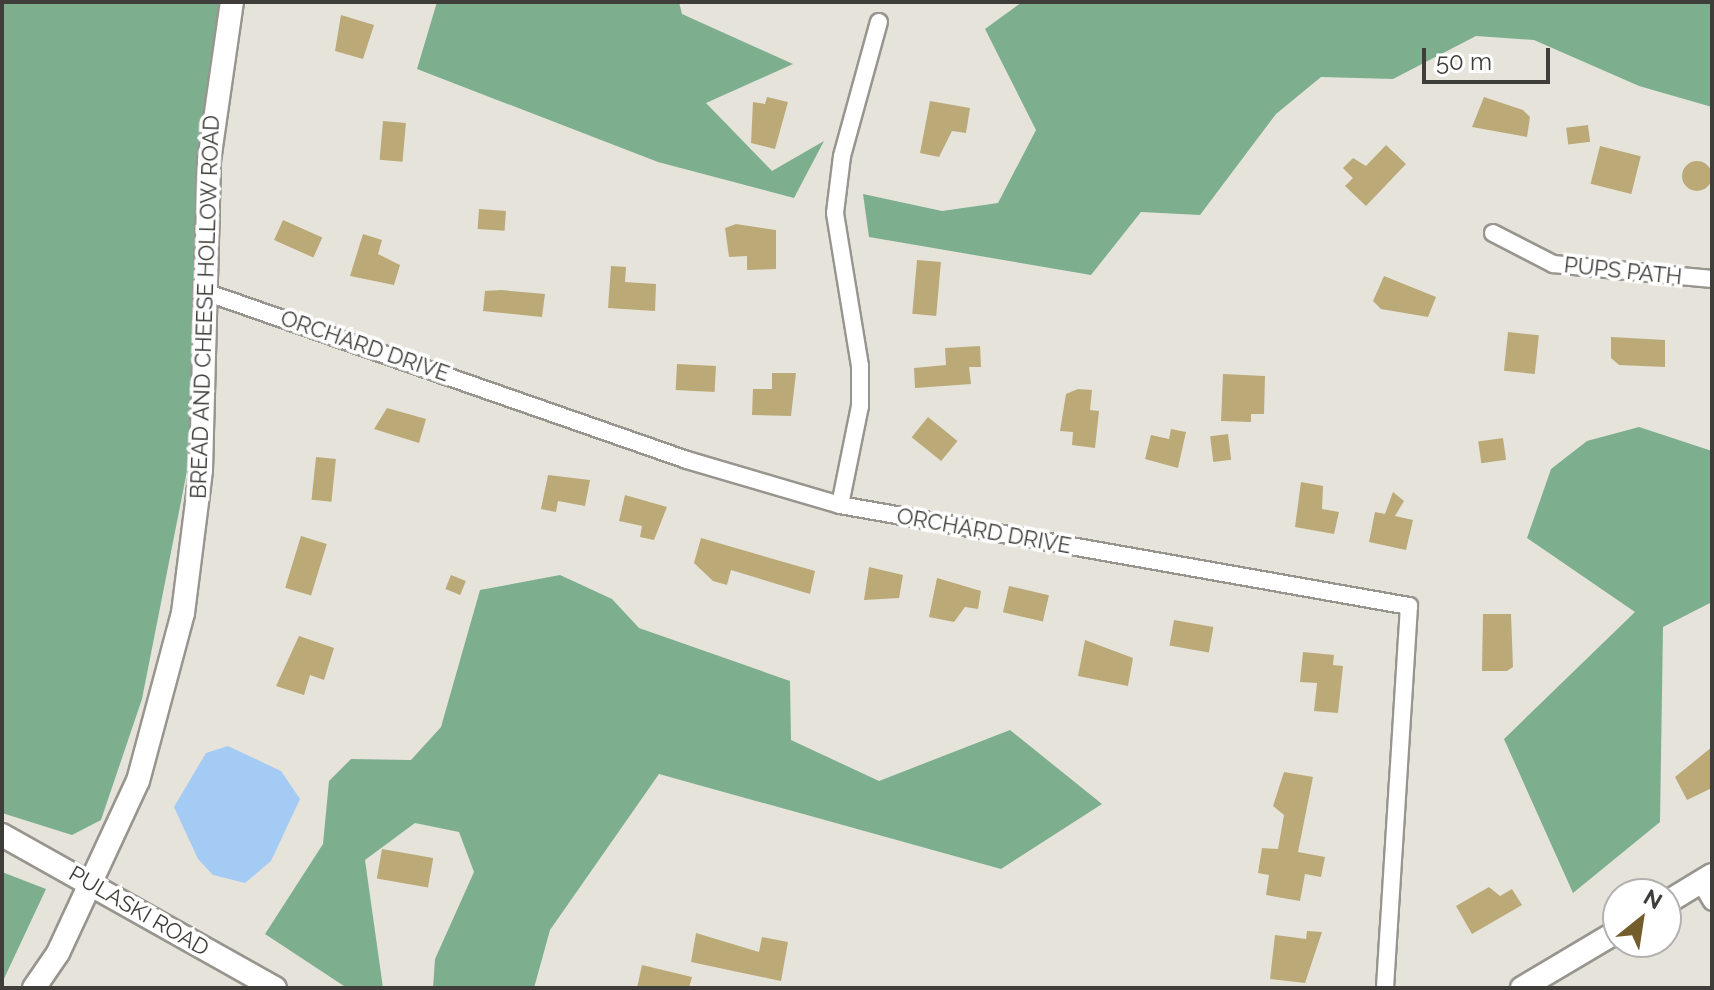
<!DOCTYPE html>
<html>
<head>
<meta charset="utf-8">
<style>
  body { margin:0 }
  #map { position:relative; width:1714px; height:990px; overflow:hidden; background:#e6e3db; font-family:Raleway,sans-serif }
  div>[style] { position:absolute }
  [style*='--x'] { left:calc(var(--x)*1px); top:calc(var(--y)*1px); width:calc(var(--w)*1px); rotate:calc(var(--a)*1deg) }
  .forest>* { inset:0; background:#7daf8f }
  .water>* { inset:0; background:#a3cbf3 }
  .building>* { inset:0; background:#bbaa78; transform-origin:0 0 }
  .round { border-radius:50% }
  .roads { filter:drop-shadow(2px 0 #97958e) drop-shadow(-2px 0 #97958e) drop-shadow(0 2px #97958e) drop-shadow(0 -2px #97958e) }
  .street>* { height:16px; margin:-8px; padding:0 8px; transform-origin:8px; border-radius:8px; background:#fff }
  .secondary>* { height:22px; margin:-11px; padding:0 11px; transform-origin:11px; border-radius:11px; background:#fff }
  span { translate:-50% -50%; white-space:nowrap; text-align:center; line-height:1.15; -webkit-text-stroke:7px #fff; paint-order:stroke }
  .street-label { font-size:22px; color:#3e3d3a }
  .frame { position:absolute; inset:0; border:4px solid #3e3d3a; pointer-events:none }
  .north { position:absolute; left:1602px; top:878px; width:80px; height:80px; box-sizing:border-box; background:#fff; border:2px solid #b2b1b0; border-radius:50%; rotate:30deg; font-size:22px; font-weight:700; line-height:32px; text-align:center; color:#3e3d3a }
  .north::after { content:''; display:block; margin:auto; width:28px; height:36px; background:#745d2d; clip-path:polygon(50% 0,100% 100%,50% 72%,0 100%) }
  .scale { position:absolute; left:1422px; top:48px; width:128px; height:36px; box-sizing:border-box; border:4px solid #3e3d3a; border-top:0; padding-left:10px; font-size:24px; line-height:28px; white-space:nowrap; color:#3e3d3a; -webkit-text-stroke:6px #fff; paint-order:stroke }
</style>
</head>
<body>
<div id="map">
  <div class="forest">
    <div style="clip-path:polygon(2px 2px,224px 2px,215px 33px,188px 466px,142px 699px,101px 820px,72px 835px,2px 813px)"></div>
    <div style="clip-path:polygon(437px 2px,679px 2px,682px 14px,793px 64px,706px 103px,772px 171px,824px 141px,794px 198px,658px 162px,417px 69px)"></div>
    <div style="clip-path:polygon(1022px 2px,1712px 2px,1712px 107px,1639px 86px,1534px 40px,1476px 36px,1393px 79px,1321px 77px,1276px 114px,1200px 215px,1141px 212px,1091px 275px,869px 237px,863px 194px,942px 211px,998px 203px,1036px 130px,985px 29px)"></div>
    <div style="clip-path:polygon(1639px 427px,1712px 451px,1712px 602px,1663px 627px,1660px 822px,1573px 893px,1504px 739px,1635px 612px,1527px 538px,1551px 469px,1587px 441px)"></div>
    <div style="clip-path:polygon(560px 575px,612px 599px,639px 628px,790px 681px,791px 740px,879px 781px,1010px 730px,1102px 804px,1001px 869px,659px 774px,550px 930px,534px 988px,433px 988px,435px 959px,474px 872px,459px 832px,415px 823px,365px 860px,383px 988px,347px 988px,265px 934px,323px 844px,329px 781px,351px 759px,411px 760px,441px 727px,480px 590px)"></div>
    <div style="clip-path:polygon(2px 872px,46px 889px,2px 983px)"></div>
  </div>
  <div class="water">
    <div style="clip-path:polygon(228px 746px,281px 771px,300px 799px,271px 861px,245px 883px,213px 875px,198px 859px,174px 807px,206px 753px)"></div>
  </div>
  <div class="building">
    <div style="clip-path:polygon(341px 15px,374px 25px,363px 59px,335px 51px)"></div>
    <div style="clip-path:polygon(767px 97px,788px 102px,775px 149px,751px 143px,753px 102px,765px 104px)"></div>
    <div style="clip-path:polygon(1484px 97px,1523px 110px,1530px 117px,1527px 137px,1472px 127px)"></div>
    <div style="clip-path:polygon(930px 101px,970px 108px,966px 133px,952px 131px,939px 157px,920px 153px)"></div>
    <div style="left:383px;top:121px;width:23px;height:39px;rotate:5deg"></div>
    <div style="left:1588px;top:125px;width:17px;height:22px;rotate:83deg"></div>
    <div style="clip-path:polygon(1386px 145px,1406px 164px,1366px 206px,1345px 186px,1353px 178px,1343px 168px,1353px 158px,1366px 166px)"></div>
    <div style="left:1600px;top:146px;width:42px;height:39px;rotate:14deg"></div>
    <div class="round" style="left:1682px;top:161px;width:30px;height:30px"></div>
    <div style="left:479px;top:209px;width:27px;height:20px;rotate:4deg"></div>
    <div style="left:283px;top:220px;width:43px;height:22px;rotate:24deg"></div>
    <div style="clip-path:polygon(736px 224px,776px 230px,776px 269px,747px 270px,747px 256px,729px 257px,725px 228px)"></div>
    <div style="clip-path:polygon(363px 234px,382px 240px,378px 254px,400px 265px,394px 285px,350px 276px)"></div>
    <div style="left:917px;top:260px;width:24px;height:54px;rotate:5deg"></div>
    <div style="clip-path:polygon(611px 266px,626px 267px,625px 282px,656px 284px,655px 311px,608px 308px)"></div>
    <div style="clip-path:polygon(1384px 276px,1436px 297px,1428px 317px,1381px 309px,1373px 301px)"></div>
    <div style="clip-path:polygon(501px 290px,545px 294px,542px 317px,483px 311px,485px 291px)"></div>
    <div style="left:1508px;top:332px;width:31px;height:39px;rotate:6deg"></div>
    <div style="clip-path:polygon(1611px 337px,1665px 340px,1665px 367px,1619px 365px,1611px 358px)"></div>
    <div style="clip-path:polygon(980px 346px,981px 367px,969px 367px,971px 384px,915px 388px,914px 368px,946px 365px,945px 348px)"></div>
    <div style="left:677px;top:364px;width:39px;height:26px;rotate:3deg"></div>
    <div style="clip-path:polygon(772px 373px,796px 373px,791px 416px,752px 415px,753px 389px,772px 389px)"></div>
    <div style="clip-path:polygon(1223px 374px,1265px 376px,1264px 414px,1251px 414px,1251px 422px,1221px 421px)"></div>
    <div style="clip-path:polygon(1078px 389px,1092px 390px,1090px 410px,1099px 411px,1095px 448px,1072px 445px,1073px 432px,1060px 431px,1066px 394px)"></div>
    <div style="clip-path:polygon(387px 408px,426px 419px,419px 443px,374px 429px)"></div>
    <div style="left:928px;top:417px;width:38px;height:26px;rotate:39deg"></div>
    <div style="clip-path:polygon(1171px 429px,1186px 432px,1178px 468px,1145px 459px,1151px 435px,1169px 439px)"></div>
    <div style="left:1228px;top:434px;width:26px;height:18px;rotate:83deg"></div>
    <div style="left:1503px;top:438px;width:22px;height:25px;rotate:82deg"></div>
    <div style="left:316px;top:457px;width:20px;height:43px;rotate:6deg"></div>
    <div style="clip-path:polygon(548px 475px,590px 480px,585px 506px,558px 501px,556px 512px,541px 509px)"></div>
    <div style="clip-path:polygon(1301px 482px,1323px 486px,1322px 509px,1339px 512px,1334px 534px,1295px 527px)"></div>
    <div style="clip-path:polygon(1393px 492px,1404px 501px,1395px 516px,1413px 520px,1406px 550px,1369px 542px,1375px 512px,1385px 514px)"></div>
    <div style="clip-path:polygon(625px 495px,667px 507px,654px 540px,640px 537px,642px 526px,619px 521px)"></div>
    <div style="left:301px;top:536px;width:27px;height:54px;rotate:17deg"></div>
    <div style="clip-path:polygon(701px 538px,815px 571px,810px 594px,731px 570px,727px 585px,713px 581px,694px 563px)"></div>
    <div style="clip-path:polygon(869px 567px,903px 575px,899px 598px,864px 600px)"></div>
    <div style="left:451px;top:575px;width:16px;height:15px;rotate:22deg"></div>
    <div style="clip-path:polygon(937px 578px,981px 591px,978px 609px,965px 607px,954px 622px,929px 617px)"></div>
    <div style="left:1009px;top:586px;width:41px;height:27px;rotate:13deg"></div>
    <div style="clip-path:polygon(1483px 614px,1511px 614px,1513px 667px,1507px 671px,1482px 671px)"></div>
    <div style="left:1174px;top:620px;width:40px;height:26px;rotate:10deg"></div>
    <div style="clip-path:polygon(299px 636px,334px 648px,324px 680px,310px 675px,304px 695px,276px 686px)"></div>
    <div style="clip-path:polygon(1085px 640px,1133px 658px,1128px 686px,1078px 676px)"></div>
    <div style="clip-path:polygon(1303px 652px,1334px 655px,1333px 665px,1343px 666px,1338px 713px,1314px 711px,1317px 683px,1300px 682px)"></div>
    <div style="clip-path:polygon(1712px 747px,1712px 788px,1687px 800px,1675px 777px)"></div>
    <div style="clip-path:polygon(1284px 772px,1313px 777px,1298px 852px,1325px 857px,1321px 877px,1305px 874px,1300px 901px,1266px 895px,1269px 875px,1258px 873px,1262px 848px,1278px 849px,1284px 815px,1273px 806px)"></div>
    <div style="left:382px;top:849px;width:52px;height:30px;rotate:10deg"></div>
    <div style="clip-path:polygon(1489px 887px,1500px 896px,1512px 889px,1522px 905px,1472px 934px,1456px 906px)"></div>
    <div style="clip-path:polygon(1307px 931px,1322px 932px,1305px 983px,1270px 979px,1275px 935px,1306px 939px)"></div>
    <div style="clip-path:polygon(696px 933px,759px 952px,762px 937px,788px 942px,781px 981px,691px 962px)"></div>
    <div style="clip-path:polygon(642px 965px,692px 977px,689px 988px,637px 988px)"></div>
  </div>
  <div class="roads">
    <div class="street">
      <div style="--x:1493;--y:233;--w:68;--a:27.3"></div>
      <div style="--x:1553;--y:264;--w:160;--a:5.4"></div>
      <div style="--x:208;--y:293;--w:507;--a:19.22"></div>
      <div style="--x:687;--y:460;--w:159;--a:16.4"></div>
      <div style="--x:840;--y:505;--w:578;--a:10.07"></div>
      <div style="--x:1409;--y:606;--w:383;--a:93.6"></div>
      <div style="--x:840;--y:505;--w:101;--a:-78.6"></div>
      <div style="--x:860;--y:406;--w:40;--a:-90"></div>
      <div style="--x:860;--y:366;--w:155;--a:-99.3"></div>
      <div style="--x:835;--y:213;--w:57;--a:-83"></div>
      <div style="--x:842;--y:156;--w:139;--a:-74.6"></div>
      <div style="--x:1700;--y:882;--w:23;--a:59"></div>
    </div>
    <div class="secondary">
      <div style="--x:2;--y:835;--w:313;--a:29.3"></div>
      <div style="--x:1666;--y:903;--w:54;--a:-31.3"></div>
      <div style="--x:34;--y:988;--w:42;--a:-55.6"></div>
      <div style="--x:58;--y:953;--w:190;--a:-65.1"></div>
      <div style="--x:138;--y:781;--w:174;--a:-75"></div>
      <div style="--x:183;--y:613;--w:144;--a:-82.8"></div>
      <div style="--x:201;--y:470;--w:309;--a:-88.5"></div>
      <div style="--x:209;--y:161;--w:161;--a:-81.8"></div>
      <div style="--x:1522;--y:988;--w:112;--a:-30.7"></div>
    </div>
  </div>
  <div class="street-label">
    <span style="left:1623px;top:271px;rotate:6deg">PUPS PATH</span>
    <span style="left:205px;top:307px;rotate:-88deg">BREAD AND CHEESE HOLLOW ROAD</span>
    <span style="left:365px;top:346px;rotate:19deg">ORCHARD DRIVE</span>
    <span style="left:984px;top:531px;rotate:10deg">ORCHARD DRIVE</span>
    <span style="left:139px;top:911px;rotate:30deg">PULASKI ROAD</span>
  </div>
  <div class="frame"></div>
  <div class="north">N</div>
  <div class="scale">50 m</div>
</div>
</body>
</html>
